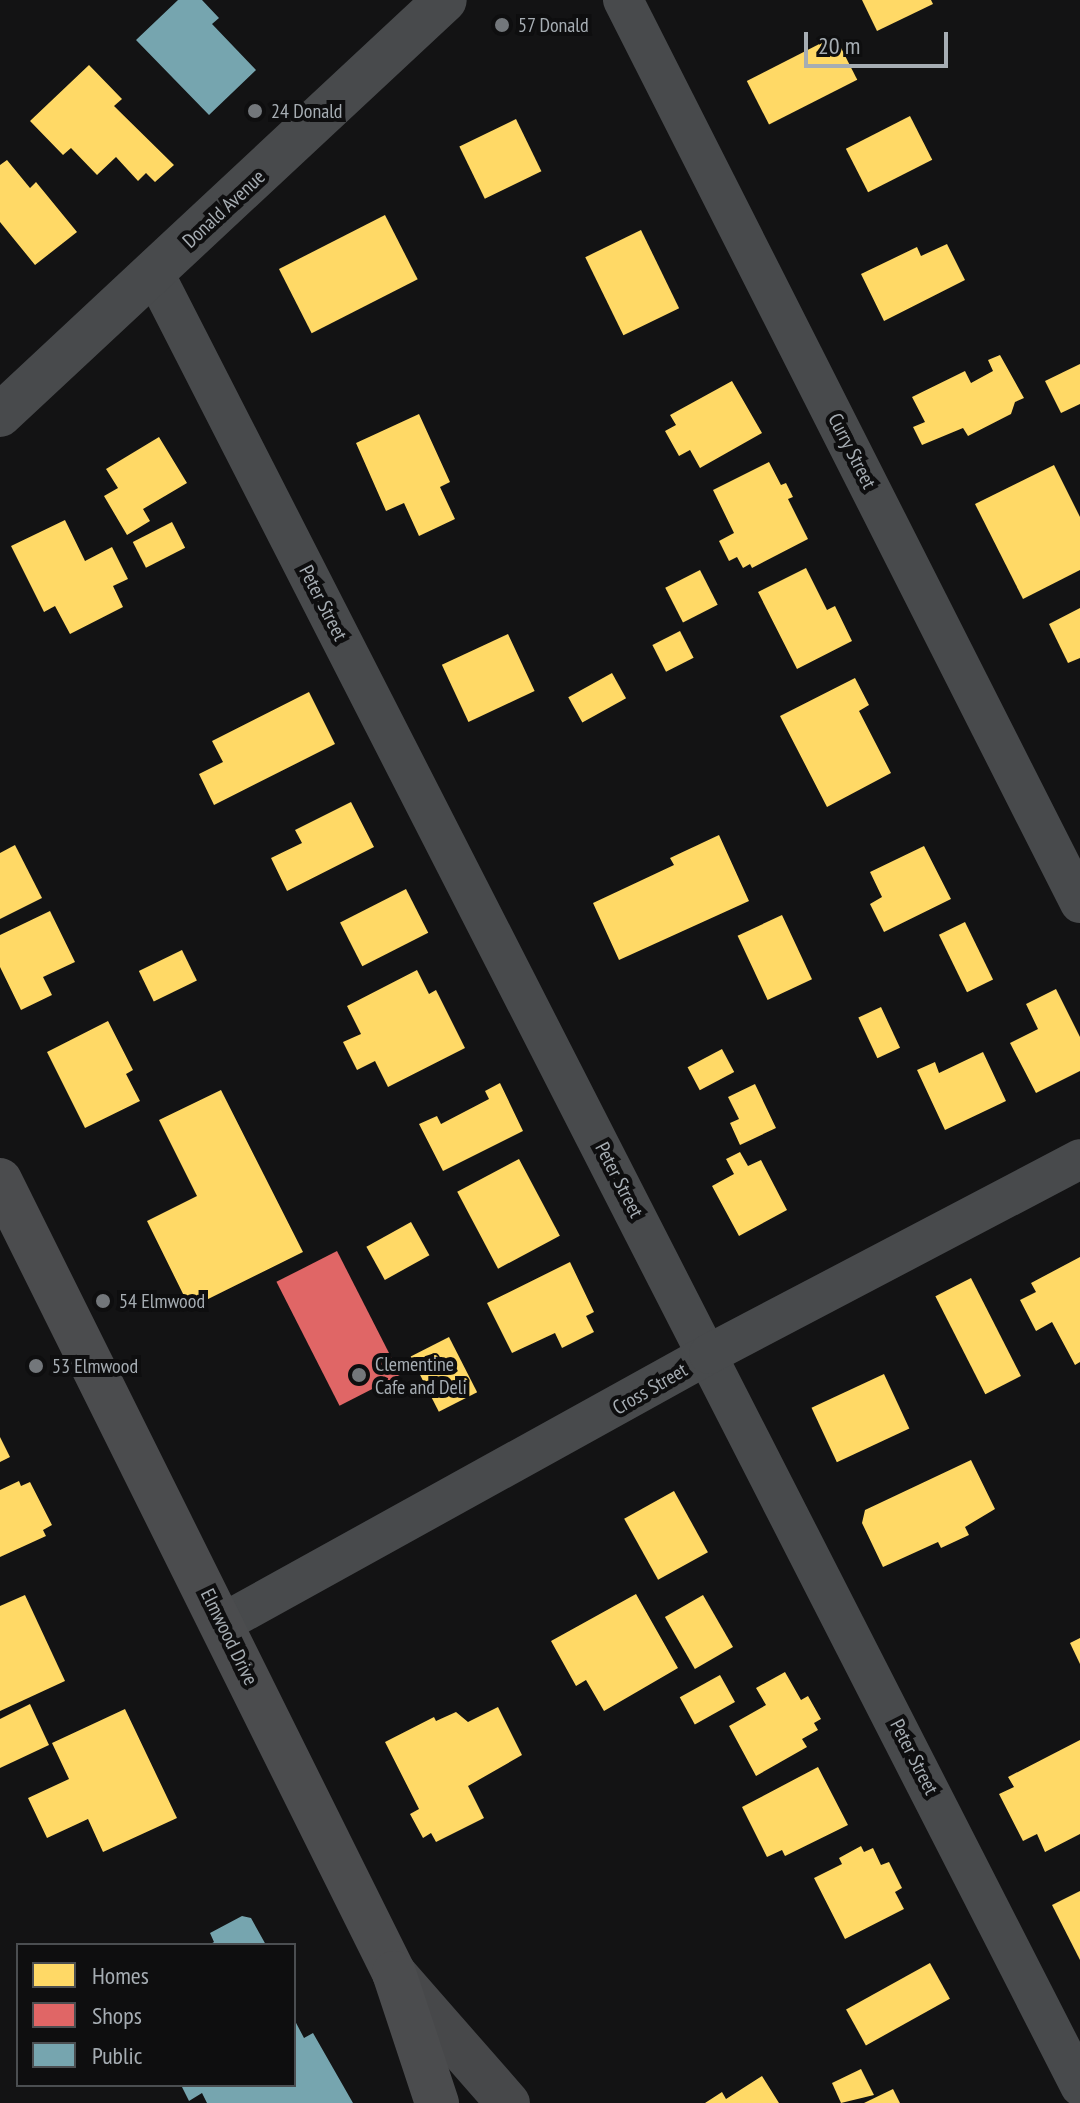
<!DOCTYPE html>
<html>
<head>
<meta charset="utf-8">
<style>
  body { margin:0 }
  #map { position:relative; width:1080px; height:2103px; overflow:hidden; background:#131314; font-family:"PT Sans Narrow",sans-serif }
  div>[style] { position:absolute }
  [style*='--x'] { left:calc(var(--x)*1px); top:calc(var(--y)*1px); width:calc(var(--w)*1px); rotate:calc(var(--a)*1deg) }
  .homes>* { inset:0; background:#ffd966; transform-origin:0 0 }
  .shops>* { inset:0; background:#e06666; transform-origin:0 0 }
  .public>* { inset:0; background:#76a5af }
  .minor>* { height:40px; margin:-20px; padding:0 20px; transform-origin:20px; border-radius:20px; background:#484a4c }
  .tertiary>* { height:44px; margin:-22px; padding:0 22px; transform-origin:22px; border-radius:22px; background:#484a4c }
  .secondary>* { height:44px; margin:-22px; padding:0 22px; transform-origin:22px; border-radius:22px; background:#47484a }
  .primary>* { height:44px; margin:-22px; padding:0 22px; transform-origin:22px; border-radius:22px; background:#4b4c4e }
  .dots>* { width:22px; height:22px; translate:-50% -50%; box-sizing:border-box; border:4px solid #0e0e0f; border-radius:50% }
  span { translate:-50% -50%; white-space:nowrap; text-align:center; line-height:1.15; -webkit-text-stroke:8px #0e0e0f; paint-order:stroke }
  .poi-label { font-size:20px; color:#a6adb3 }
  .left { translate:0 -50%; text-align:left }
  .street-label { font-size:20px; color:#a6adb3 }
  .legend { position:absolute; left:16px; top:1943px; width:280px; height:144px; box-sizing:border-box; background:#0e0e0f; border:2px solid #4b4e51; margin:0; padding:10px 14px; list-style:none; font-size:24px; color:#a6adb3 }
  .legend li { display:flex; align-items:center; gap:16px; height:40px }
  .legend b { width:40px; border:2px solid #4b4e51 }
  .scale { position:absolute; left:804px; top:32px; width:144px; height:36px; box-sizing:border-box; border:4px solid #a6adb3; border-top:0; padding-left:10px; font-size:24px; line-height:28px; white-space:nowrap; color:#a6adb3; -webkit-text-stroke:6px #0e0e0f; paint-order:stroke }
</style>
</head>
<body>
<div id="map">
  <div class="homes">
    <div style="clip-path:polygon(862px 0,931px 0,933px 4px,877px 31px)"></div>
    <div style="left:835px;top:36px;width:49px;height:99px;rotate:63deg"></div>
    <div style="clip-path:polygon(89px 65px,122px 99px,114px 106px,174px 165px,155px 182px,146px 173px,138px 181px,116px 157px,97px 175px,71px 148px,63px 155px,30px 121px)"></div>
    <div style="left:910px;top:116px;width:49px;height:72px;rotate:63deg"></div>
    <div style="left:516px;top:119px;width:58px;height:63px;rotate:64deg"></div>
    <div style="clip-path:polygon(7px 160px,30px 188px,36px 182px,77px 232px,35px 265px,0 222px,0 165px)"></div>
    <div style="left:385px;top:215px;width:72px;height:119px;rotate:63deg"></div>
    <div style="left:641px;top:230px;width:87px;height:62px;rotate:64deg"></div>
    <div style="clip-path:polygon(947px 244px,965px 280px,884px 321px,861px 274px,917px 247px,921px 256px)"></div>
    <div style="clip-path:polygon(1000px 355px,1024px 398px,1015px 402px,1011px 414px,968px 436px,963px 428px,922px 445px,913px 427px,925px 422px,912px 397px,965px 371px,971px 383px,993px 371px,988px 360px)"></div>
    <div style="clip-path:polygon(1080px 364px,1080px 404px,1061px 413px,1045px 381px)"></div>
    <div style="clip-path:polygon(732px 381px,762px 433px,700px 468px,690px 450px,679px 456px,665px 431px,676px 425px,670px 415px)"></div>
    <div style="clip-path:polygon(419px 414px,450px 482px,440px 487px,455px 519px,419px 536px,404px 503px,386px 511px,356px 443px)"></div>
    <div style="clip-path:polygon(159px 437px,187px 483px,143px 509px,150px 521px,127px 535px,104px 496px,118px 488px,106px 469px)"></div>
    <div style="clip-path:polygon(769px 462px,781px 485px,786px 483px,793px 497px,788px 499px,808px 539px,752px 568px,750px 564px,743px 568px,737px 557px,729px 561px,719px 541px,734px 533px,713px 490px)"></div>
    <div style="clip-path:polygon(1054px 465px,1080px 517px,1080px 570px,1023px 599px,975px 504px)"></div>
    <div style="clip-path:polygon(65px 520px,85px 561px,112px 547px,128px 579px,113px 586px,123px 607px,70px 634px,55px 606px,44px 612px,11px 546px)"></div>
    <div style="left:172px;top:522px;width:29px;height:44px;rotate:63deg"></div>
    <div style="clip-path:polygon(806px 568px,827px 610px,835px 606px,852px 641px,797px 669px,758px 592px)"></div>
    <div style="left:700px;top:570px;width:39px;height:39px;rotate:63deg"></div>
    <div style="clip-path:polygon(1080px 608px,1080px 658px,1068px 663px,1049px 624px)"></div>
    <div style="left:680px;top:631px;width:30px;height:31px;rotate:63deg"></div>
    <div style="left:508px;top:634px;width:63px;height:73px;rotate:65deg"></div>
    <div style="left:612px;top:673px;width:29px;height:50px;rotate:61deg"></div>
    <div style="clip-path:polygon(855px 678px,869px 705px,859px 711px,891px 773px,827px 807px,780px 716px)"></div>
    <div style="clip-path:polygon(309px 692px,335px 744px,214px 805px,199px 774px,223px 762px,212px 741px)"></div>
    <div style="clip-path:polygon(351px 802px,374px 847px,287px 891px,271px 858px,302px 843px,295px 830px)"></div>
    <div style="clip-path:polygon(719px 835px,749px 901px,619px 960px,593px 903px,674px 865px,670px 858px)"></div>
    <div style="clip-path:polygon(15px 845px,42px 898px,0 919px,0 853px)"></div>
    <div style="clip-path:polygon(924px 846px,951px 899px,884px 932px,870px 904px,882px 897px,870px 872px)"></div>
    <div style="left:406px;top:889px;width:49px;height:74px;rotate:63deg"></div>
    <div style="clip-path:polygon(50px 911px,75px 962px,43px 977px,52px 995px,21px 1010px,0 967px,0 935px)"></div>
    <div style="left:782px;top:915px;width:71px;height:49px;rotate:65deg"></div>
    <div style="left:965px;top:922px;width:64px;height:29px;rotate:64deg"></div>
    <div style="left:182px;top:950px;width:34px;height:48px;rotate:64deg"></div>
    <div style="clip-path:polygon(417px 970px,429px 994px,436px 990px,465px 1048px,388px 1087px,375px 1061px,357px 1070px,343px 1042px,361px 1034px,347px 1006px)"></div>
    <div style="clip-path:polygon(1056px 989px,1080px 1037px,1080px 1071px,1036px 1093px,1010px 1043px,1038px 1029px,1026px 1004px)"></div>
    <div style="left:881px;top:1007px;width:45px;height:25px;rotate:65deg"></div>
    <div style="clip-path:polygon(108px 1021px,133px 1070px,126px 1074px,140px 1101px,85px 1128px,47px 1052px)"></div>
    <div style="left:722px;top:1049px;width:26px;height:39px;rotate:62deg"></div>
    <div style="clip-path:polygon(983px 1052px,1006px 1101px,945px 1130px,917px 1070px,935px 1062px,939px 1073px)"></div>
    <div style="clip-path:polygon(500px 1083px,523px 1131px,443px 1171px,419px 1124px,437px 1116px,441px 1124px,489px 1099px,485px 1091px)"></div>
    <div style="clip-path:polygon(755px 1084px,776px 1128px,740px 1145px,730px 1123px,739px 1119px,728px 1097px)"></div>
    <div style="clip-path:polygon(221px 1090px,303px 1252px,190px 1308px,147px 1221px,197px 1196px,159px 1120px)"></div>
    <div style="clip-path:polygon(740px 1152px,748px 1166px,761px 1160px,787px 1210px,739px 1236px,712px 1186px,734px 1174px,726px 1159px)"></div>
    <div style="left:519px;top:1159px;width:87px;height:70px;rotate:62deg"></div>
    <div style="left:411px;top:1222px;width:38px;height:51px;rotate:61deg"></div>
    <div style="clip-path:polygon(1080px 1257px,1080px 1362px,1075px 1365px,1052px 1322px,1036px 1331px,1020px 1300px,1036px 1292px,1031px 1283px)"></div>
    <div style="clip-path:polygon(570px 1262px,594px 1312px,586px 1316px,594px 1332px,562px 1348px,555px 1333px,512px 1353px,487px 1303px)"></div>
    <div style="left:971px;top:1278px;width:110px;height:40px;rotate:63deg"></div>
    <div style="left:449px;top:1337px;width:62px;height:43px;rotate:63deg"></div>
    <div style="left:884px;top:1374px;width:60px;height:80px;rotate:65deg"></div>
    <div style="clip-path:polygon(0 1437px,10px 1457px,0 1462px)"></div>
    <div style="clip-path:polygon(971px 1460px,995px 1509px,965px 1527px,969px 1535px,941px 1548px,938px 1542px,883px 1567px,862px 1523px,865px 1510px)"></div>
    <div style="clip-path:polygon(19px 1481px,21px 1486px,30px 1482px,52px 1525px,43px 1530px,46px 1536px,0 1557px,0 1490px)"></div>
    <div style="left:674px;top:1491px;width:70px;height:57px;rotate:61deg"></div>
    <div style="clip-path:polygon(636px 1594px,678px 1668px,604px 1711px,586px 1680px,576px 1686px,551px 1641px)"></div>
    <div style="clip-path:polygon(25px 1595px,65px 1681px,0 1711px,0 1606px)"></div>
    <div style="left:703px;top:1595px;width:60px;height:44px;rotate:60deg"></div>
    <div style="clip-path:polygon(1080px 1638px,1080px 1664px,1070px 1643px)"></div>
    <div style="clip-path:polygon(785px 1672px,801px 1700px,808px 1696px,821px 1719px,814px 1723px,818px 1730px,802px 1739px,807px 1747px,756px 1776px,729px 1726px,766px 1705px,756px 1688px)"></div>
    <div style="left:720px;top:1675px;width:31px;height:46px;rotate:61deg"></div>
    <div style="clip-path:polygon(30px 1704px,49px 1745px,0 1768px,0 1719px)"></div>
    <div style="clip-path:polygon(498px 1707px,522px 1755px,468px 1786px,484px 1818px,436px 1842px,431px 1833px,423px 1838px,410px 1814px,419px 1809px,385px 1742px,434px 1717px,436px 1721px,456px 1712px,468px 1722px)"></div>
    <div style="clip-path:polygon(125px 1709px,177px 1818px,103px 1852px,88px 1819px,47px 1838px,28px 1798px,69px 1779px,52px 1743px)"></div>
    <div style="clip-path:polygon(1080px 1740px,1080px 1834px,1045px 1852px,1037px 1834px,1023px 1841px,999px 1794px,1014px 1787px,1008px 1777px)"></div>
    <div style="clip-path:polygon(818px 1767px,848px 1825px,785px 1856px,782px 1850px,767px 1857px,742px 1807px)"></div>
    <div style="clip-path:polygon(861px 1846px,864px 1852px,873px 1848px,881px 1865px,889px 1862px,902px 1888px,895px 1892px,904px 1909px,845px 1939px,814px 1878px,842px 1864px,839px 1858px)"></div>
    <div style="clip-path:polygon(1080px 1891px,1080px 1960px,1052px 1905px)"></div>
    <div style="left:930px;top:1963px;width:41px;height:96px;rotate:61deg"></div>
    <div style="clip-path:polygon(861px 2069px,874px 2095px,841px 2103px,832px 2083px)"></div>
    <div style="clip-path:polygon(762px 2076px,779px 2103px,705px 2103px,722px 2092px,726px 2099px)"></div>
    <div style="clip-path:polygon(893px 2089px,900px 2103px,864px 2103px)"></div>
  </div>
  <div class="shops">
    <div style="left:337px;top:1251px;width:139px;height:68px;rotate:63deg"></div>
  </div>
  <div class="public">
    <div style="clip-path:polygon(178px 0,202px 0,219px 18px,212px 24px,256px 70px,209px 115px,136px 40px)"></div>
    <div style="clip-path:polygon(242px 1916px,251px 1918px,266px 1945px,209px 1945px,214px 1942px,210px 1933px)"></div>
    <div style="clip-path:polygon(294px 2019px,304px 2038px,313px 2033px,353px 2103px,207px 2103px,202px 2093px,189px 2101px,181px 2085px,294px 2085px)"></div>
  </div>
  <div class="minor">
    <div style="--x:623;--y:0;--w:1012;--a:63.16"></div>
    <div style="--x:155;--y:275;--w:2034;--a:62.94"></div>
    <div style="--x:223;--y:1623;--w:555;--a:-28.96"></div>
    <div style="--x:709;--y:1354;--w:419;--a:-27.7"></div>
  </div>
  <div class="tertiary">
    <div style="--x:0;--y:415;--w:608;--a:-43"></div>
  </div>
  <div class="secondary">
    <div style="--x:394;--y:1973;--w:173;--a:48.8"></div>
  </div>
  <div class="primary">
    <div style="--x:0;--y:1180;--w:885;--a:63.58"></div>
    <div style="--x:394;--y:1973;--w:137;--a:71.7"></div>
  </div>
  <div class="dots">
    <div style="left:502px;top:25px;background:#73777b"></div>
    <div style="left:255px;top:111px;background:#73777b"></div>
    <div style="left:103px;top:1301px;background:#73777b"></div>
    <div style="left:36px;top:1366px;background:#73777b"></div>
    <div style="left:359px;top:1375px;background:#73777b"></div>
  </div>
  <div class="poi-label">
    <span class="left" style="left:518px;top:25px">57 Donald</span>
    <span class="left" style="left:271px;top:111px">24 Donald</span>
    <span class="left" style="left:119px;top:1301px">54 Elmwood</span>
    <span class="left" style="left:375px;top:1376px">Clementine<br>Cafe and Deli</span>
    <span class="left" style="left:52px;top:1366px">53 Elmwood</span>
  </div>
  <div class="street-label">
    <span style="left:224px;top:209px;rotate:-43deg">Donald Avenue</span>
    <span style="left:852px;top:451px;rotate:63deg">Curry Street</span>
    <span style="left:323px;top:603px;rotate:63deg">Peter Street</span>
    <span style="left:619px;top:1180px;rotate:63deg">Peter Street</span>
    <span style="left:650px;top:1389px;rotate:-30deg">Cross Street</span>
    <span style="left:229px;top:1637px;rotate:64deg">Elmwood Drive</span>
    <span style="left:914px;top:1757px;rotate:63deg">Peter Street</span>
  </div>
  <ul class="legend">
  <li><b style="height:22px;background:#ffd966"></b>Homes</li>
  <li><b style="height:22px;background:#e06666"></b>Shops</li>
  <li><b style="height:22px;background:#76a5af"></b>Public</li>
  </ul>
  <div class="scale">20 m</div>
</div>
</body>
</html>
